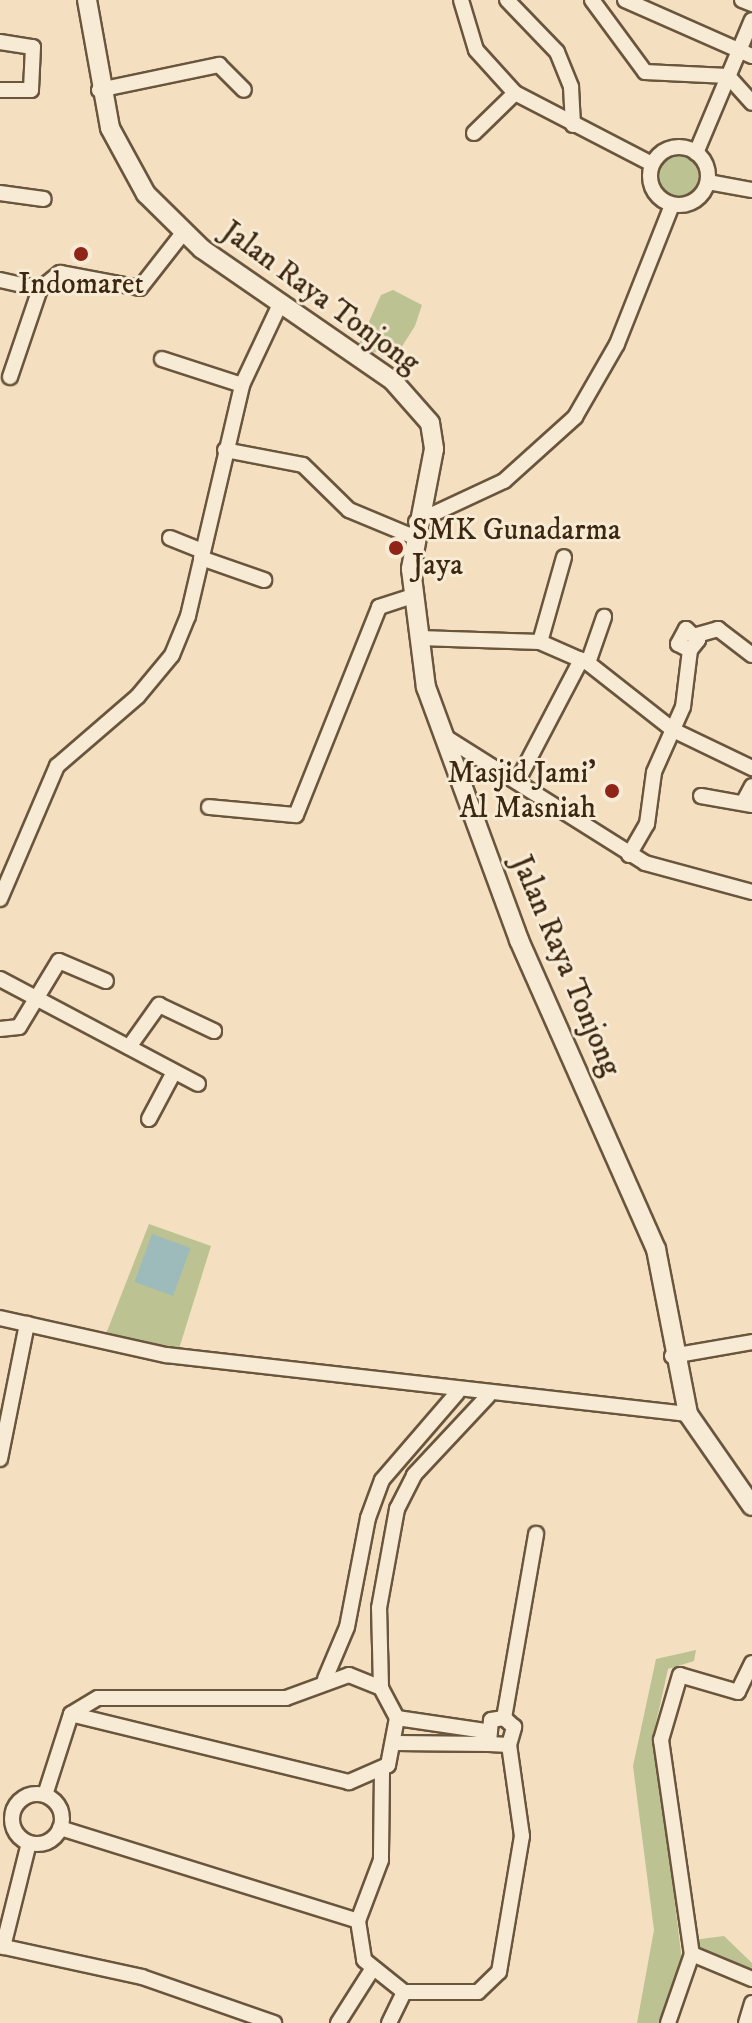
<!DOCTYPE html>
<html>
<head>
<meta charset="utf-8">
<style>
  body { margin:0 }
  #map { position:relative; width:752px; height:2023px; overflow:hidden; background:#f4e0c0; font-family:"IM FELL DW Pica",serif }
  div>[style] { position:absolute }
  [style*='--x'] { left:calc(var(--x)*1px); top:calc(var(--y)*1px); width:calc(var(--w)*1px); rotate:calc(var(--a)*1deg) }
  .green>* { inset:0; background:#bcc291 }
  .round { border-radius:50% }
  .water>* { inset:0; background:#9ebbbb; transform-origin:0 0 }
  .roads { filter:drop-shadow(2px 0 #6a553d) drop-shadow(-2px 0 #6a553d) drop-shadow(0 2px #6a553d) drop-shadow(0 -2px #6a553d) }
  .street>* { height:14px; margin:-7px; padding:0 7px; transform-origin:7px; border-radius:7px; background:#f8ebd6 }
  .street>.ring { margin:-7px; padding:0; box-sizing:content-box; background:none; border:14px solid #f8ebd6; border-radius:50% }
  .secondary>* { height:18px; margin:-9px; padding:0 9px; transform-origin:9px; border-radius:9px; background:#f8ebd6 }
  .dots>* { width:22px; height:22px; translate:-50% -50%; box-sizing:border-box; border:4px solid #f8ebd6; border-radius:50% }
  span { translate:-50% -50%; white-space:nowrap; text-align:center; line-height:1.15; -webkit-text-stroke:6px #f8ebd6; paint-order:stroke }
  .poi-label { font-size:30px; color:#3c2711 }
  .left { translate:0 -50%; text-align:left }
  .right { translate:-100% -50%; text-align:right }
  .street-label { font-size:30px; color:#3c2711 }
</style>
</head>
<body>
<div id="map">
  <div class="green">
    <div class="round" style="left:657px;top:154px;width:44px;height:44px"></div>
    <div style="clip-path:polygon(393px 290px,422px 305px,415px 326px,401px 348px,371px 353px,358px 346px,381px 295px)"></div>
    <div style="clip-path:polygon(149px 1224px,211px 1246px,178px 1352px,104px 1339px)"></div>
    <div style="clip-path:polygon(696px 1650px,694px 1661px,668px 1669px,654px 1732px,682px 1961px,662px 2023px,637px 2023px,654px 1930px,633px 1766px,656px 1659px)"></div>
    <div style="clip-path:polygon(724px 1936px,752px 1963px,752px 1972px,697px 1952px,693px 1940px)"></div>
  </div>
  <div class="water">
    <div style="left:152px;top:1234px;width:41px;height:51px;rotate:20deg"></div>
  </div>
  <div class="roads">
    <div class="street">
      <div style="--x:461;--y:0;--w:52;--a:73.3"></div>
      <div style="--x:476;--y:50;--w:58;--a:47.8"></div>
      <div style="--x:515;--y:93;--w:154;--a:27.4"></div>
      <div style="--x:507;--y:0;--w:72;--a:46.1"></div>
      <div style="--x:557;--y:52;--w:38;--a:68"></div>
      <div style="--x:571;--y:87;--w:38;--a:87"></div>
      <div style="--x:592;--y:0;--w:89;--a:53.6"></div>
      <div style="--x:645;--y:72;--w:83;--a:2.8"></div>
      <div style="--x:728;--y:76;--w:36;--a:48"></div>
      <div style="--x:625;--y:0;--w:139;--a:23.8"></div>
      <div style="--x:742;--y:0;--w:11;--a:22"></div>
      <div style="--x:0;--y:42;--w:33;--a:9"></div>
      <div style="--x:33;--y:47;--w:43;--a:92.7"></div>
      <div style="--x:31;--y:90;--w:31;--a:180"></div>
      <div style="--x:99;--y:90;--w:123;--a:-11.8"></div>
      <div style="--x:219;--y:65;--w:35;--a:45"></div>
      <div style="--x:474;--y:133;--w:57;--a:-44.3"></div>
      <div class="ring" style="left:650px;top:147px;width:44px;height:44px"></div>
      <div style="--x:696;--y:153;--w:144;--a:-67.2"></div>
      <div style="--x:708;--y:182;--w:45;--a:10.3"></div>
      <div style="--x:0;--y:193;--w:44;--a:7.8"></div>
      <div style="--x:0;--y:280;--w:41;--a:12.7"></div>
      <div style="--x:40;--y:289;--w:26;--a:-39"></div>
      <div style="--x:60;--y:273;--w:81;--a:10.6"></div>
      <div style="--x:140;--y:288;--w:70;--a:-52"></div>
      <div style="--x:162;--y:359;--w:84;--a:18"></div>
      <div style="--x:10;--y:377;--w:93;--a:-71.2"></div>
      <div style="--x:225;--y:450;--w:79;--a:10.9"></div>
      <div style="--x:303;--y:465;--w:64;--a:44.4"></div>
      <div style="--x:349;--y:510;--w:70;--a:22.6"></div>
      <div style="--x:416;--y:522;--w:97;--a:-25"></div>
      <div style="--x:504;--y:481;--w:96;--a:-42"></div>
      <div style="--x:575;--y:417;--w:84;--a:-60.1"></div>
      <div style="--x:617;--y:344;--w:149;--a:-68.4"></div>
      <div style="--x:170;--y:538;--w:35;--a:22"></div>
      <div style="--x:201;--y:558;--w:67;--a:19.2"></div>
      <div style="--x:697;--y:635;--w:22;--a:-16"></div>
      <div style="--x:718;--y:629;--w:43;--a:37.4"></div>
      <div style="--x:419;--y:638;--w:121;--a:1.9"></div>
      <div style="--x:540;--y:642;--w:52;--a:23.6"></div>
      <div style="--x:588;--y:663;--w:108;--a:38.2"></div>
      <div style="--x:673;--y:730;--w:88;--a:25.7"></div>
      <div style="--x:540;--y:642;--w:88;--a:-74.2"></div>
      <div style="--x:588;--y:663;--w:49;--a:-70.8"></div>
      <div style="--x:442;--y:735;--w:240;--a:32.2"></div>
      <div style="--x:645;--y:863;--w:111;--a:15.2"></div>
      <div style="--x:518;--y:780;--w:136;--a:-62.3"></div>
      <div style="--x:701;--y:796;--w:52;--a:10"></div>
      <div style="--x:743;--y:803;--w:19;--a:-62"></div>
      <div style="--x:209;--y:807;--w:87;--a:5.3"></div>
      <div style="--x:296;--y:815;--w:224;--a:-68.2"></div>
      <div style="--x:379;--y:607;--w:35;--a:-18"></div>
      <div style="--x:629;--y:855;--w:36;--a:-60"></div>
      <div style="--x:647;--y:824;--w:52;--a:-82.3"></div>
      <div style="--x:654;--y:772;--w:71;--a:-66"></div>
      <div style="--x:683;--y:707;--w:57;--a:-83"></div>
      <div style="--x:690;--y:650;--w:13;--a:-51"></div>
      <div style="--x:698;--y:640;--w:16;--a:-137"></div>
      <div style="--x:686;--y:629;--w:17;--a:118"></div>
      <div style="--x:678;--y:644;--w:13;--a:27"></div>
      <div style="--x:0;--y:899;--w:145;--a:-66.8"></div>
      <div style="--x:57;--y:766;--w:107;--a:-40.8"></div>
      <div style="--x:138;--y:696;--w:53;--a:-50.3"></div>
      <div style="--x:172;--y:655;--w:42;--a:-67.7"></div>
      <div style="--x:188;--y:616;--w:237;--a:-76.8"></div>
      <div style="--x:242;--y:385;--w:92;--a:-64.8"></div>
      <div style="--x:0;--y:979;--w:224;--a:27.9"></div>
      <div style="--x:0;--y:1029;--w:19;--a:-6"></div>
      <div style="--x:19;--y:1027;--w:77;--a:-58.8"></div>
      <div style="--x:59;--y:961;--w:51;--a:23.1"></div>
      <div style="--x:129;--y:1047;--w:52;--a:-54.5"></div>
      <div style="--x:159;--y:1005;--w:61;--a:25.3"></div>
      <div style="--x:149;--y:1119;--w:53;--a:-62"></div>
      <div style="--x:0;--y:1318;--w:170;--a:12.6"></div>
      <div style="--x:166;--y:1355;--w:525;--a:6.45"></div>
      <div style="--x:672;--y:1356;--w:81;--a:-9.9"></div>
      <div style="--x:0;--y:1459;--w:138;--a:-78.7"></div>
      <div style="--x:752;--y:1663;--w:32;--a:116"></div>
      <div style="--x:738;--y:1692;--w:60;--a:-163.7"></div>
      <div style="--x:680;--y:1675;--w:68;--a:106.3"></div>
      <div style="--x:661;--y:1740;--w:216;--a:81.8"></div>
      <div style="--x:692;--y:1954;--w:65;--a:22.6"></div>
      <div style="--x:325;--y:1679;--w:56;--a:-67.1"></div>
      <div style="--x:347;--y:1627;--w:111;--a:-79.1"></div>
      <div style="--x:368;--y:1518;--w:40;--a:-69.8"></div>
      <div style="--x:382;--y:1480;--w:115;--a:-49.2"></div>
      <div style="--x:381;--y:1688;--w:80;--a:-91.4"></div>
      <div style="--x:379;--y:1608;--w:101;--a:-79.7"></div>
      <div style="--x:397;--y:1509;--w:38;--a:-63"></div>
      <div style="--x:414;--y:1475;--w:108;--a:-46.9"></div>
      <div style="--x:397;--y:1718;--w:89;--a:8.4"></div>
      <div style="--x:504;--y:1718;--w:187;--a:-80.1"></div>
      <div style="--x:396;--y:1743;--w:93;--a:0.6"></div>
      <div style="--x:382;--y:1772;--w:88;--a:90.7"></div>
      <div style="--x:381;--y:1860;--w:65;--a:110.7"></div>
      <div style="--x:358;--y:1921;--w:39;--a:81"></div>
      <div style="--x:364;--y:1960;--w:51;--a:38.7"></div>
      <div style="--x:404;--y:1992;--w:74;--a:0"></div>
      <div style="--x:478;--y:1992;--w:29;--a:-44"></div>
      <div style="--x:499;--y:1972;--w:138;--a:-80.4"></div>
      <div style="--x:522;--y:1836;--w:92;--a:-98.1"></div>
      <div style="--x:509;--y:1745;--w:19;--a:-74"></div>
      <div style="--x:514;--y:1727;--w:13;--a:-138"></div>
      <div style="--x:504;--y:1718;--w:13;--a:171"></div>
      <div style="--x:491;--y:1720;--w:24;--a:95"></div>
      <div style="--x:489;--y:1744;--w:20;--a:3"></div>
      <div class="ring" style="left:12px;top:1794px;width:36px;height:36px"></div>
      <div style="--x:45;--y:1795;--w:85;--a:-72.2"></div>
      <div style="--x:71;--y:1714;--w:31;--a:-31"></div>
      <div style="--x:98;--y:1698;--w:188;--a:0"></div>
      <div style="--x:286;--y:1698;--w:67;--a:-20.1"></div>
      <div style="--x:349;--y:1675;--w:35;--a:22"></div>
      <div style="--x:381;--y:1688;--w:34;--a:62"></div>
      <div style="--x:397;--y:1718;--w:48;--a:100.8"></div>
      <div style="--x:388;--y:1765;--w:43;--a:156.4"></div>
      <div style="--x:349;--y:1782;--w:286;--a:-166.3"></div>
      <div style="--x:60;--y:1828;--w:312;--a:17.3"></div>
      <div style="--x:0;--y:1946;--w:145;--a:12.3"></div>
      <div style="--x:142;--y:1977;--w:140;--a:19.2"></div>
      <div style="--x:3;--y:1947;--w:107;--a:-76"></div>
      <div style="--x:338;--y:2023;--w:62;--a:-57.6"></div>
      <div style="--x:389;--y:2023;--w:34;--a:-64"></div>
      <div style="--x:668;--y:2023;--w:73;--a:-70.8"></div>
      <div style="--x:746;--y:2023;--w:21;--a:-73"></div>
    </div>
    <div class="secondary">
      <div style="--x:87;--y:0;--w:130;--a:79.8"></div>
      <div style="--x:110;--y:128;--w:75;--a:61.4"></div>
      <div style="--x:146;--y:194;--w:78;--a:44.5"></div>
      <div style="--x:202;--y:249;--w:232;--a:34.6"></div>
      <div style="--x:393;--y:381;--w:56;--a:48.6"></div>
      <div style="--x:430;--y:423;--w:26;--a:81"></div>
      <div style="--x:434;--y:449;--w:122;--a:100.9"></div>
      <div style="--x:411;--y:569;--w:119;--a:82.8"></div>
      <div style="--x:426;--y:687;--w:270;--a:69.8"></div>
      <div style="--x:519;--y:940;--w:338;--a:66.1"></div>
      <div style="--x:656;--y:1249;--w:168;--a:79"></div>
      <div style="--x:688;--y:1414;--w:112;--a:55.2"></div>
    </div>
  </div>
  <div class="dots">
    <div style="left:81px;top:254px;background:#8f2418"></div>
    <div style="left:396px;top:548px;background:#8f2418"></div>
    <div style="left:612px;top:791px;background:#8f2418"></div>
  </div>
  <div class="poi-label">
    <span style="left:81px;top:285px">Indomaret</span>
    <span class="left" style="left:412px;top:548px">SMK Gunadarma<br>Jaya</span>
    <span class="right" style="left:596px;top:791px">Masjid Jami'<br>Al Masniah</span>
  </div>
  <div class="street-label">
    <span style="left:320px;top:298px;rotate:36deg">Jalan Raya Tonjong</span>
    <span style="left:565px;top:966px;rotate:67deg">Jalan Raya Tonjong</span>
  </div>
</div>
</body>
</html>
